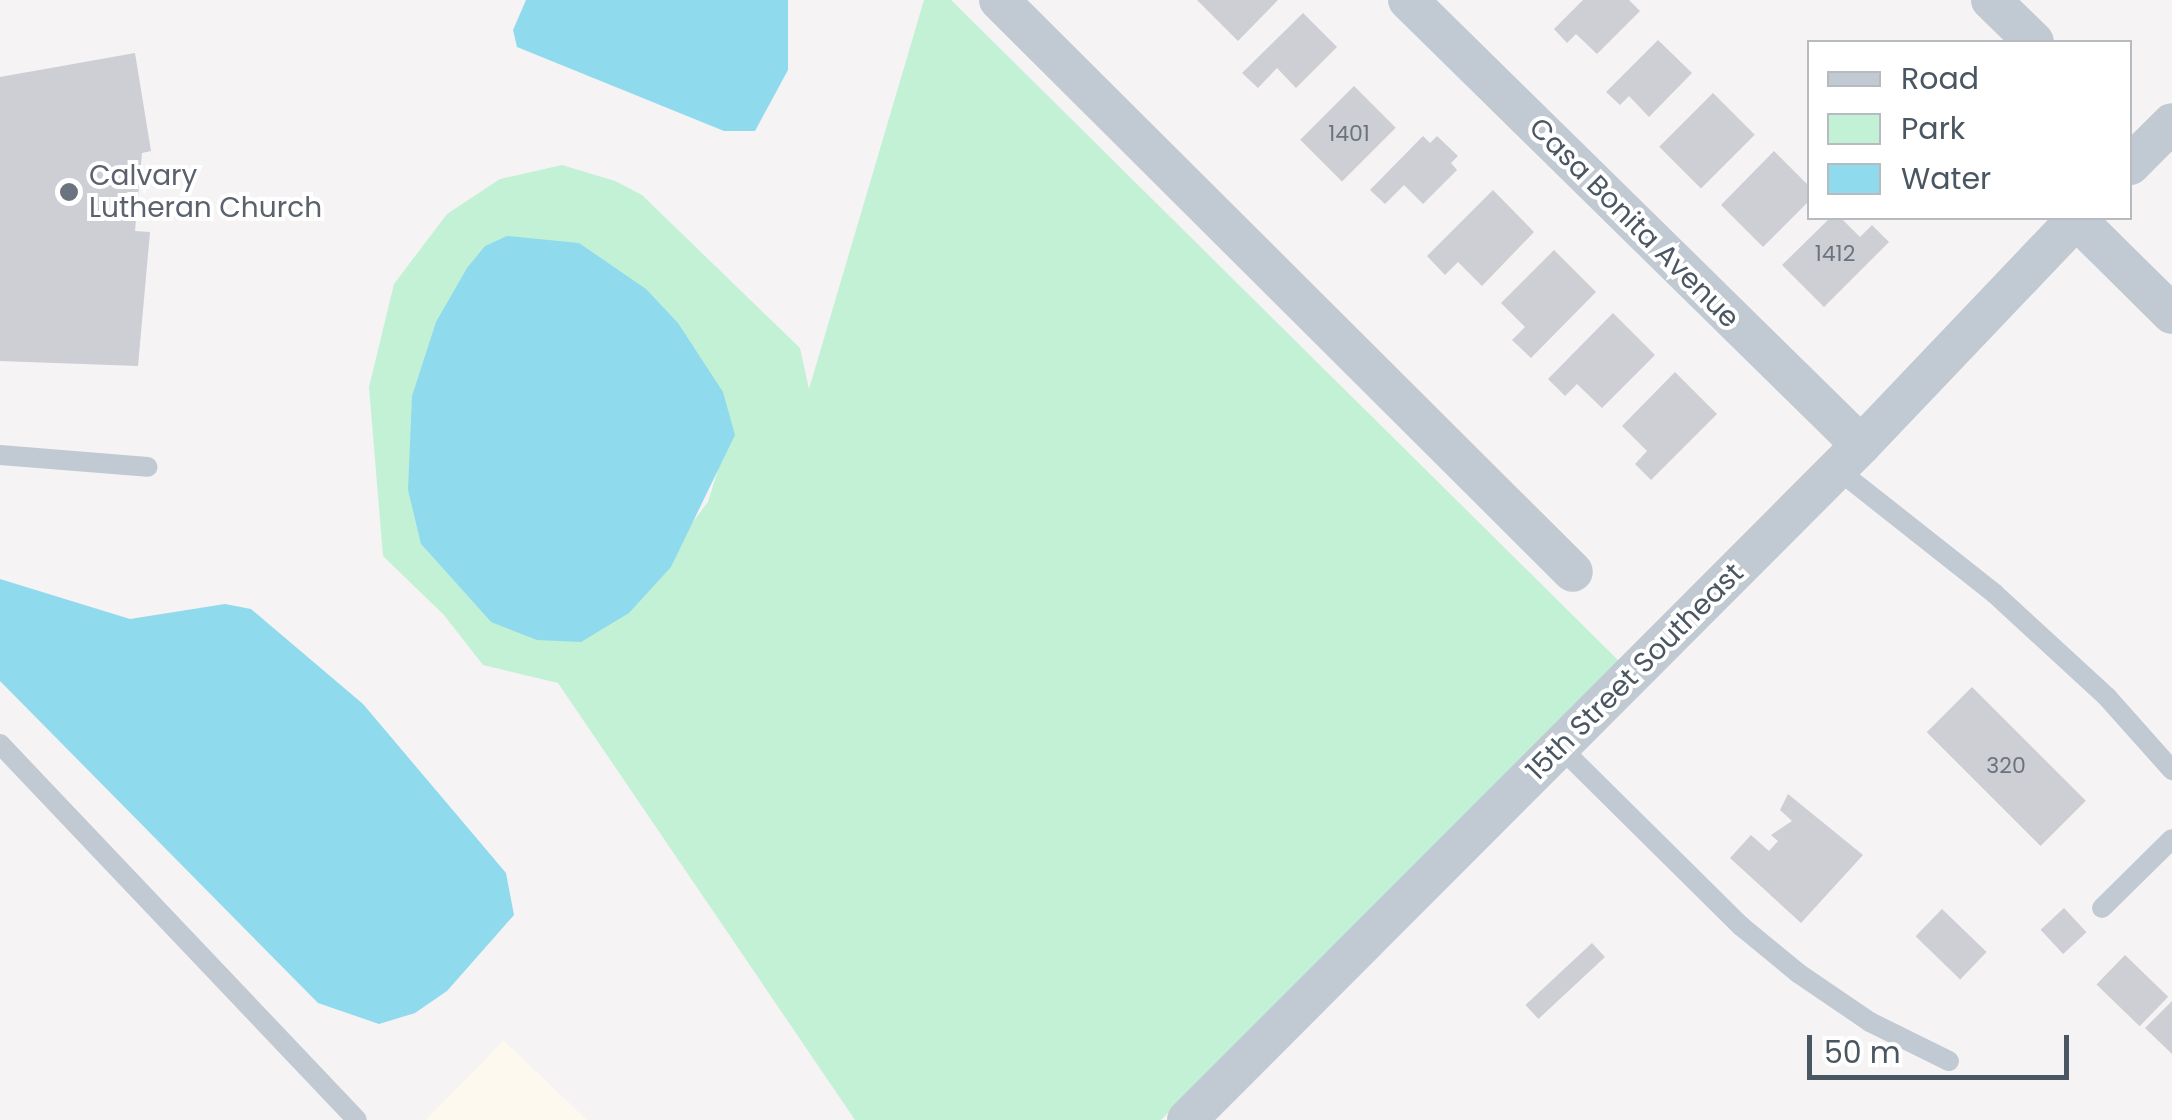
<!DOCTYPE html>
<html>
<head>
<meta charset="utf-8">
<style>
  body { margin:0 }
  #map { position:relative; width:2172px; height:1120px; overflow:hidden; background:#f5f3f3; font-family:Poppins,sans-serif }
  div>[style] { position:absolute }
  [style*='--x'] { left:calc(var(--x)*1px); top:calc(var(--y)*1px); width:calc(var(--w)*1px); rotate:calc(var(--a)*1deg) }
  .commercial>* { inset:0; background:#fdf9ef }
  .green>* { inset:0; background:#c3f1d5 }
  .water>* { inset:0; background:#90daee }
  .building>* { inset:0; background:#cdcfd5; transform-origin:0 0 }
  .service>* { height:20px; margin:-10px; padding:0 10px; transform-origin:10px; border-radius:10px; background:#c1cad2 }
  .minor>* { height:40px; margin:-20px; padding:0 20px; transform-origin:20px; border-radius:20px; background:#c1cad2 }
  .dots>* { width:28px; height:28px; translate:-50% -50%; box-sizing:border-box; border:5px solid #fff; border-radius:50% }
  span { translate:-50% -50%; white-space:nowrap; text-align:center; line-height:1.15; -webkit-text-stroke:8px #fff; paint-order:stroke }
  .number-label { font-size:22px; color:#6b747e }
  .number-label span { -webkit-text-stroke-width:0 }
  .worship-label { font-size:28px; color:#5b616d }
  .left { translate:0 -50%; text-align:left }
  .street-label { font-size:28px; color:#4a5661 }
  .legend { position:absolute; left:1807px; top:40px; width:325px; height:180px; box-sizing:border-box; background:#fff; border:2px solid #b7bbc0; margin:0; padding:12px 18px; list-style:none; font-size:30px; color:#4a5661 }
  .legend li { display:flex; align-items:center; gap:20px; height:50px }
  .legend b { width:50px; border:2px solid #b7bbc0 }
  .scale { position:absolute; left:1807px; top:1035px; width:262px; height:45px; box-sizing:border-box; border:5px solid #4a5661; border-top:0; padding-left:12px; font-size:30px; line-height:35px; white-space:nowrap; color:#4a5661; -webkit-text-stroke:8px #fff; paint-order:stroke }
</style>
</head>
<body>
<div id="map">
  <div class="commercial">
    <div style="clip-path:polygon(504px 1040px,504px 1041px,587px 1120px,426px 1120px)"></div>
  </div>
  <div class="green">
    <div style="clip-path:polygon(evenodd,924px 0,951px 0,1619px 661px,1161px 1120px,855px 1120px,558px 683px,483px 665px,444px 615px,383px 556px,369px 387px,394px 284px,447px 214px,500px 179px,562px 165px,615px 181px,642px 195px,800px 348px,809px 389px,924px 0,726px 444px,708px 502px,682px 536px,671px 567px,491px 622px,421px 544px,726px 444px)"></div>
  </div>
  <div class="water">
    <div style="clip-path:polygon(526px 0,788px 0,788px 70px,755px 131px,724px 131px,517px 47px,513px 30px)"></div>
    <div style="clip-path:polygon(507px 236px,579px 243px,646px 289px,678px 323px,723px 392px,735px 435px,671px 567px,629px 613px,581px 642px,537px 640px,491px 622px,421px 544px,408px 490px,412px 396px,436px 322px,467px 268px,485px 246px)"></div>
    <div style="clip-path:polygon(0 579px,130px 619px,225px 604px,251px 609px,363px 704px,506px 873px,514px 915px,447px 991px,415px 1013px,379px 1024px,318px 1003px,0 681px)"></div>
  </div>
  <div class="building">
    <div style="clip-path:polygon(1197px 0,1278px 0,1238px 41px)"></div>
    <div style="clip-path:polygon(1583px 0,1629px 0,1640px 11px,1597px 54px,1576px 34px,1567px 43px,1554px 29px)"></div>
    <div style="clip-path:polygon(1303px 13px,1337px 47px,1296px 88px,1277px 68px,1258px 88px,1242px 73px)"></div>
    <div style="clip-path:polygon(1658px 40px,1692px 73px,1649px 117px,1629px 96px,1620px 105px,1606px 92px)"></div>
    <div style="clip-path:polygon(135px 53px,151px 151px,142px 153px,135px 231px,150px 232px,138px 366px,0 361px,0 77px)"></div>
    <div style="left:1354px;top:86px;width:59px;height:76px;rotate:45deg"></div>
    <div style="left:1713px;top:93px;width:59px;height:76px;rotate:45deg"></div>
    <div style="clip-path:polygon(1423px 136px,1430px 143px,1437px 136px,1458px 156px,1451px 163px,1457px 170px,1423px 204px,1404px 185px,1385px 204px,1370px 190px)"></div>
    <div style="clip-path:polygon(1774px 151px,1810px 187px,1810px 200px,1763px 247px,1721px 205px)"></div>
    <div style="clip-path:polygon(1493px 190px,1534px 232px,1482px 286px,1458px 262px,1445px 275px,1427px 256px)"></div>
    <div style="clip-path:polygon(1830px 218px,1841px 218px,1860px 237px,1872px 225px,1889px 242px,1824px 307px,1782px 265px)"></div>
    <div style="clip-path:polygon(1554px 250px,1596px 292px,1531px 358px,1512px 340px,1525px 327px,1501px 303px)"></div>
    <div style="clip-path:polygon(1613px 313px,1655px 355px,1602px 408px,1577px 384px,1565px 396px,1548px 379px)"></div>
    <div style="clip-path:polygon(1675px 372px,1717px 414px,1651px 480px,1635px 464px,1647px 451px,1622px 426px)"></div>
    <div style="left:1972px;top:687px;width:161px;height:64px;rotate:45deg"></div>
    <div style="clip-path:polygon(1788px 794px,1863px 855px,1801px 923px,1730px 858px,1751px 835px,1769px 851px,1778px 841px,1771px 835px,1792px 821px,1780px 810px)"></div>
    <div style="left:2064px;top:908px;width:33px;height:32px;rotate:47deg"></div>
    <div style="left:1942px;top:909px;width:62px;height:38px;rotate:44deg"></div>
    <div style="left:1592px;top:943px;width:19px;height:91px;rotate:47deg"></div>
    <div style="left:2125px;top:955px;width:60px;height:41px;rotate:44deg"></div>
    <div style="clip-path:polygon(2172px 1001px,2172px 1054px,2145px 1028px)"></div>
  </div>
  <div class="service">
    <div style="--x:0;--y:455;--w:148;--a:4.6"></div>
    <div style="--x:1837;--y:469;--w:201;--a:38.3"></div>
    <div style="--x:1995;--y:594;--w:152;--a:42.6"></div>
    <div style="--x:2107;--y:697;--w:98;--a:48.3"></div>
    <div style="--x:0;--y:744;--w:518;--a:46.48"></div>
    <div style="--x:1560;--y:747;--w:255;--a:44.7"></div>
    <div style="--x:1741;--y:926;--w:74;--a:39.5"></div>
    <div style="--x:1798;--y:973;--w:87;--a:34.2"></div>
    <div style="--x:1870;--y:1022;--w:88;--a:26.3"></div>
    <div style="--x:2102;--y:908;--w:98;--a:-44.6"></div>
  </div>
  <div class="minor">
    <div style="--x:999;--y:0;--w:810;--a:44.9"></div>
    <div style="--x:1408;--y:0;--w:635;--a:44.49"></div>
    <div style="--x:1991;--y:0;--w:60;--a:44.3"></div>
    <div style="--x:2130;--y:165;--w:59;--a:-45"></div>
    <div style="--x:2076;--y:219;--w:135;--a:44.7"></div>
    <div style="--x:1187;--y:1120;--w:954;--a:-45.04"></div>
    <div style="--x:1861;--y:445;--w:313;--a:-46.4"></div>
  </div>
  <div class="dots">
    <div style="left:69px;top:192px;background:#6b7280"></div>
  </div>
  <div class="number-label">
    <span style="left:1349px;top:134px">1401</span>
    <span style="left:1835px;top:254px">1412</span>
    <span style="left:2006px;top:766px">320</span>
  </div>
  <div class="worship-label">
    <span class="left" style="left:89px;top:192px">Calvary<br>Lutheran Church</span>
  </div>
  <div class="street-label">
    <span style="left:1634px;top:223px;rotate:45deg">Casa Bonita Avenue</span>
    <span style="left:1635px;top:672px;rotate:-45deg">15th Street Southeast</span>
  </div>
  <ul class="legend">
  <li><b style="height:12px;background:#c1cad2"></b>Road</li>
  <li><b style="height:28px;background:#c3f1d5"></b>Park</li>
  <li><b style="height:28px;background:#90daee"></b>Water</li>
  </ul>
  <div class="scale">50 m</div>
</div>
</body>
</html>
